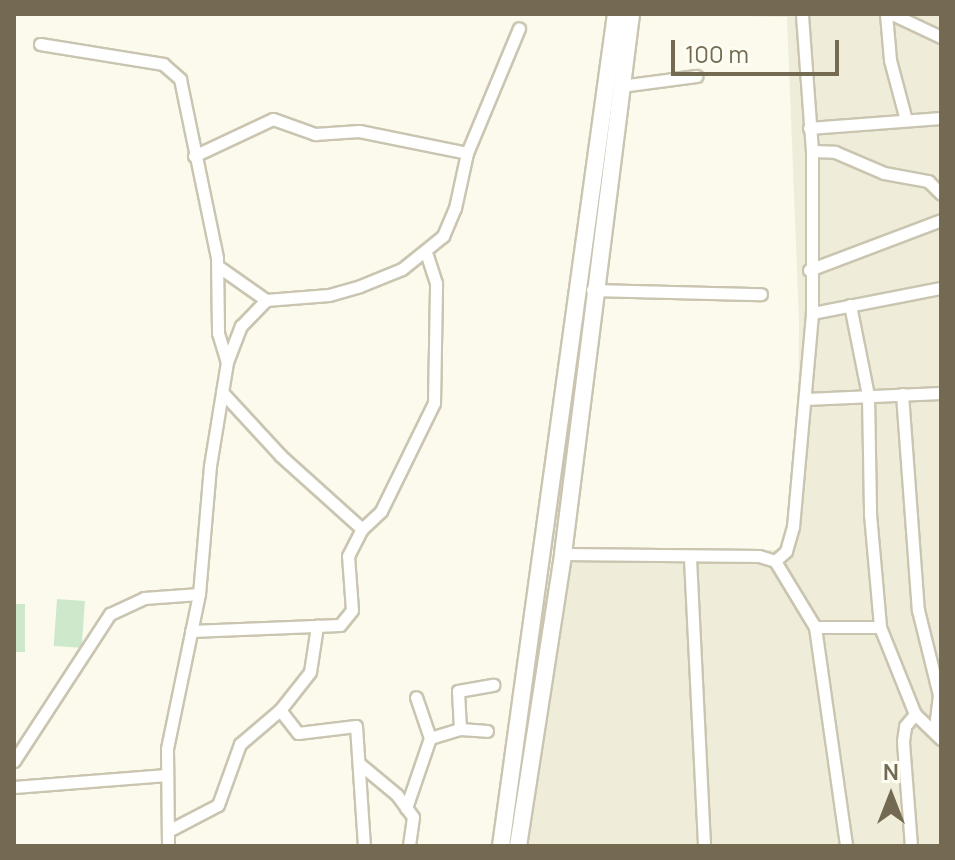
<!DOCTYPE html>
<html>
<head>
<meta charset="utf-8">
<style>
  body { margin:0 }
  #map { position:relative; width:955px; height:860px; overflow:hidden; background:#fbfaed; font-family:Manrope,sans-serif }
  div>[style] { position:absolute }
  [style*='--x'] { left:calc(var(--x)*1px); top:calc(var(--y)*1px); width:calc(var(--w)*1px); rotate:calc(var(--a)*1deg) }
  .residential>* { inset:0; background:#efedd9 }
  .green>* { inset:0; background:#cee8cc; transform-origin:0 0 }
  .roads { filter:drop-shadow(2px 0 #cac5b0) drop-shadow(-2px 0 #cac5b0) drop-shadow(0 2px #cac5b0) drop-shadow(0 -2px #cac5b0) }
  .street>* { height:11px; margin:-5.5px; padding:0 5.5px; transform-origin:5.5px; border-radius:5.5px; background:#fff }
  .secondary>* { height:16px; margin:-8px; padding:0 8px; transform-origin:8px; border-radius:8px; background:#fff }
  span { translate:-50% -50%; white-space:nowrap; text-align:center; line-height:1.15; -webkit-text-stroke:6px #fdfdf3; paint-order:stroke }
  .frame { position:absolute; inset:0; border:16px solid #746a52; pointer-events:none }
  .north { position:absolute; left:851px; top:756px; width:80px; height:80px; -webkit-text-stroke:6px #fdfdf3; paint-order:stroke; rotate:0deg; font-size:22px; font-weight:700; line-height:32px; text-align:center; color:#746a52 }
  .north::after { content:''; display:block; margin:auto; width:28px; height:36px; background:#746a52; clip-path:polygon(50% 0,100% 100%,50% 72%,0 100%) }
  .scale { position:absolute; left:671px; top:40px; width:168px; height:36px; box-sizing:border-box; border:4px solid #746a52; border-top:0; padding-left:10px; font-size:24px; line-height:28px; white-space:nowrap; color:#746a52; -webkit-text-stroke:6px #fdfdf3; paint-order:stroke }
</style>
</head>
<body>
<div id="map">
  <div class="residential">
    <div style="clip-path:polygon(662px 14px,941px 14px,941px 846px,522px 846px,561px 552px,780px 550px,798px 503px,799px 321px,787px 17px)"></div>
  </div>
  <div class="green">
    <div style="left:57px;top:599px;width:28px;height:47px;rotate:4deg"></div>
    <div style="left:14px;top:604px;width:11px;height:48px"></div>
  </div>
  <div class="roads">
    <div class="street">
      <div style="--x:886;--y:14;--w:46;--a:85"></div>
      <div style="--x:890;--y:60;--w:62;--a:75.1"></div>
      <div style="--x:892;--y:14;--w:54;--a:25.1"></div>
      <div style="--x:40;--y:44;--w:125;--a:9.2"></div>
      <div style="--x:163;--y:64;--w:23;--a:41"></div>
      <div style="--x:180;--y:79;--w:183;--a:78.3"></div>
      <div style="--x:217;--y:258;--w:75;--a:89.2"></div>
      <div style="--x:218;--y:333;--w:30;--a:73"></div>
      <div style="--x:227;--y:362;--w:105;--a:99.3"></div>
      <div style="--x:210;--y:466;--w:128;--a:94.9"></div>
      <div style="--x:199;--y:594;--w:158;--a:101.7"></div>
      <div style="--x:167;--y:749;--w:97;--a:89.4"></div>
      <div style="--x:628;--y:85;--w:69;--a:-7.5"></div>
      <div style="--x:809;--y:128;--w:132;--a:-4.3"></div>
      <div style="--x:812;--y:151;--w:23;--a:2"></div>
      <div style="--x:835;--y:152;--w:53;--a:23.2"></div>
      <div style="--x:884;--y:173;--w:45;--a:10.3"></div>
      <div style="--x:928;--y:181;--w:18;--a:45"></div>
      <div style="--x:194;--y:156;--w:87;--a:-25.1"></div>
      <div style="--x:273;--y:119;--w:45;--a:19.7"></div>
      <div style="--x:315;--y:134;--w:44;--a:-3.9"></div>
      <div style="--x:359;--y:131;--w:110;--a:11.5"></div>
      <div style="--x:219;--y:267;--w:57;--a:35.1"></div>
      <div style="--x:809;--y:270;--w:141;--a:-20.7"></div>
      <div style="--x:592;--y:290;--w:169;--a:1.4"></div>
      <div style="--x:850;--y:305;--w:92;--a:78.7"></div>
      <div style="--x:868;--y:395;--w:119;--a:89"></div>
      <div style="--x:870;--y:514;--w:113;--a:84.9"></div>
      <div style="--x:880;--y:627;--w:94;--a:68.1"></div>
      <div style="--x:915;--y:714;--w:36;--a:44"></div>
      <div style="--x:812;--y:313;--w:131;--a:-11"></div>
      <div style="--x:227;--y:362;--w:39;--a:-69"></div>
      <div style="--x:241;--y:326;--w:36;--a:-46"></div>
      <div style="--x:266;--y:300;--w:63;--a:-4.5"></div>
      <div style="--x:329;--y:295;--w:32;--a:-16"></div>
      <div style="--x:360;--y:286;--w:45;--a:-22"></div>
      <div style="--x:402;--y:269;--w:53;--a:-38.8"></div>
      <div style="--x:443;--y:236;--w:30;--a:-67"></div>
      <div style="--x:455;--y:208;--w:56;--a:-77.7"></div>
      <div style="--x:467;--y:153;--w:135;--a:-67.4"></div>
      <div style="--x:222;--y:392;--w:87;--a:47.3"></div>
      <div style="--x:281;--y:456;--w:109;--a:42"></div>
      <div style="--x:902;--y:394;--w:217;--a:85.8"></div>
      <div style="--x:918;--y:610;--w:88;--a:76.1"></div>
      <div style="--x:939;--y:695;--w:26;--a:97"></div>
      <div style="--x:936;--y:721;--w:17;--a:73"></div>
      <div style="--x:805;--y:399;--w:136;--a:-2.5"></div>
      <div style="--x:563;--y:554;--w:196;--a:0.6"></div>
      <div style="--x:759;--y:556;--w:17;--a:17"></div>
      <div style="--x:775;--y:561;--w:77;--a:58.8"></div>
      <div style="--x:815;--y:627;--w:221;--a:81.9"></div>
      <div style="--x:690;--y:558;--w:288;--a:87.2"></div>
      <div style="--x:775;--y:561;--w:15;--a:-42"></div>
      <div style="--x:786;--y:551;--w:25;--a:-74"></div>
      <div style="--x:793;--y:527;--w:215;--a:-84.9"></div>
      <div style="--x:812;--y:313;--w:162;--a:-90"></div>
      <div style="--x:812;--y:151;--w:137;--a:-94.2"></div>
      <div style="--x:815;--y:627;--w:65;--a:0"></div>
      <div style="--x:191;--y:631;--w:149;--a:-2.3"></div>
      <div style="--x:340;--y:625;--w:19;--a:-51"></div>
      <div style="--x:352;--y:610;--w:54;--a:-94.2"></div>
      <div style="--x:348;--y:556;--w:30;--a:-63"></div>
      <div style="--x:362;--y:529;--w:26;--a:-43"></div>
      <div style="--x:381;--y:511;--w:120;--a:-63.9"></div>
      <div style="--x:434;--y:403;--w:120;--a:-89"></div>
      <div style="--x:436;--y:283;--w:33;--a:-108"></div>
      <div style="--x:280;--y:710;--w:29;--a:52"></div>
      <div style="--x:298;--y:733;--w:58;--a:-6.9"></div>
      <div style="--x:356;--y:726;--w:120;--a:86.2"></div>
      <div style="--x:460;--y:729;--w:38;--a:-93"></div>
      <div style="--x:458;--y:691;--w:36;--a:-10"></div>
      <div style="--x:430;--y:738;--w:31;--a:-17"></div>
      <div style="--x:460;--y:729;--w:27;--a:4"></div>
      <div style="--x:14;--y:761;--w:176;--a:-56.9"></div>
      <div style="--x:110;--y:614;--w:38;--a:-25"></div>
      <div style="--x:144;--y:598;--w:55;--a:-4.2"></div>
      <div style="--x:361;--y:765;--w:47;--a:39.8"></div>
      <div style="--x:397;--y:795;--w:27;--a:54"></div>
      <div style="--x:413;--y:817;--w:29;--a:98"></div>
      <div style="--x:14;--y:787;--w:153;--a:-4.5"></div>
      <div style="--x:406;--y:808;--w:74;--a:-71.1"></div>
      <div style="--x:430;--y:738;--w:43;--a:-108.9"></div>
      <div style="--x:168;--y:831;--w:56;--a:-27.5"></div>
      <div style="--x:218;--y:805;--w:65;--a:-70.2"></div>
      <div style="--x:240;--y:744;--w:52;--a:-40.4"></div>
      <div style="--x:280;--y:710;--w:48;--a:-51.7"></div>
      <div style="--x:310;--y:672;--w:47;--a:-81.3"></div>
      <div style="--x:911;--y:846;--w:105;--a:-94.4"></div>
      <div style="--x:903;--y:741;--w:15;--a:-82"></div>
      <div style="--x:905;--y:726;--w:16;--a:-50"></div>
    </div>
    <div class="secondary">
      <div style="--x:501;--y:846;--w:840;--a:-82.13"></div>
      <div style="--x:518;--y:846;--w:295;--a:-81.2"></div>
      <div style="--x:563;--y:554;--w:544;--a:-82.82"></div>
    </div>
  </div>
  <div class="frame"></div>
  <div class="north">N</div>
  <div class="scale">100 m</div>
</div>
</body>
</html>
